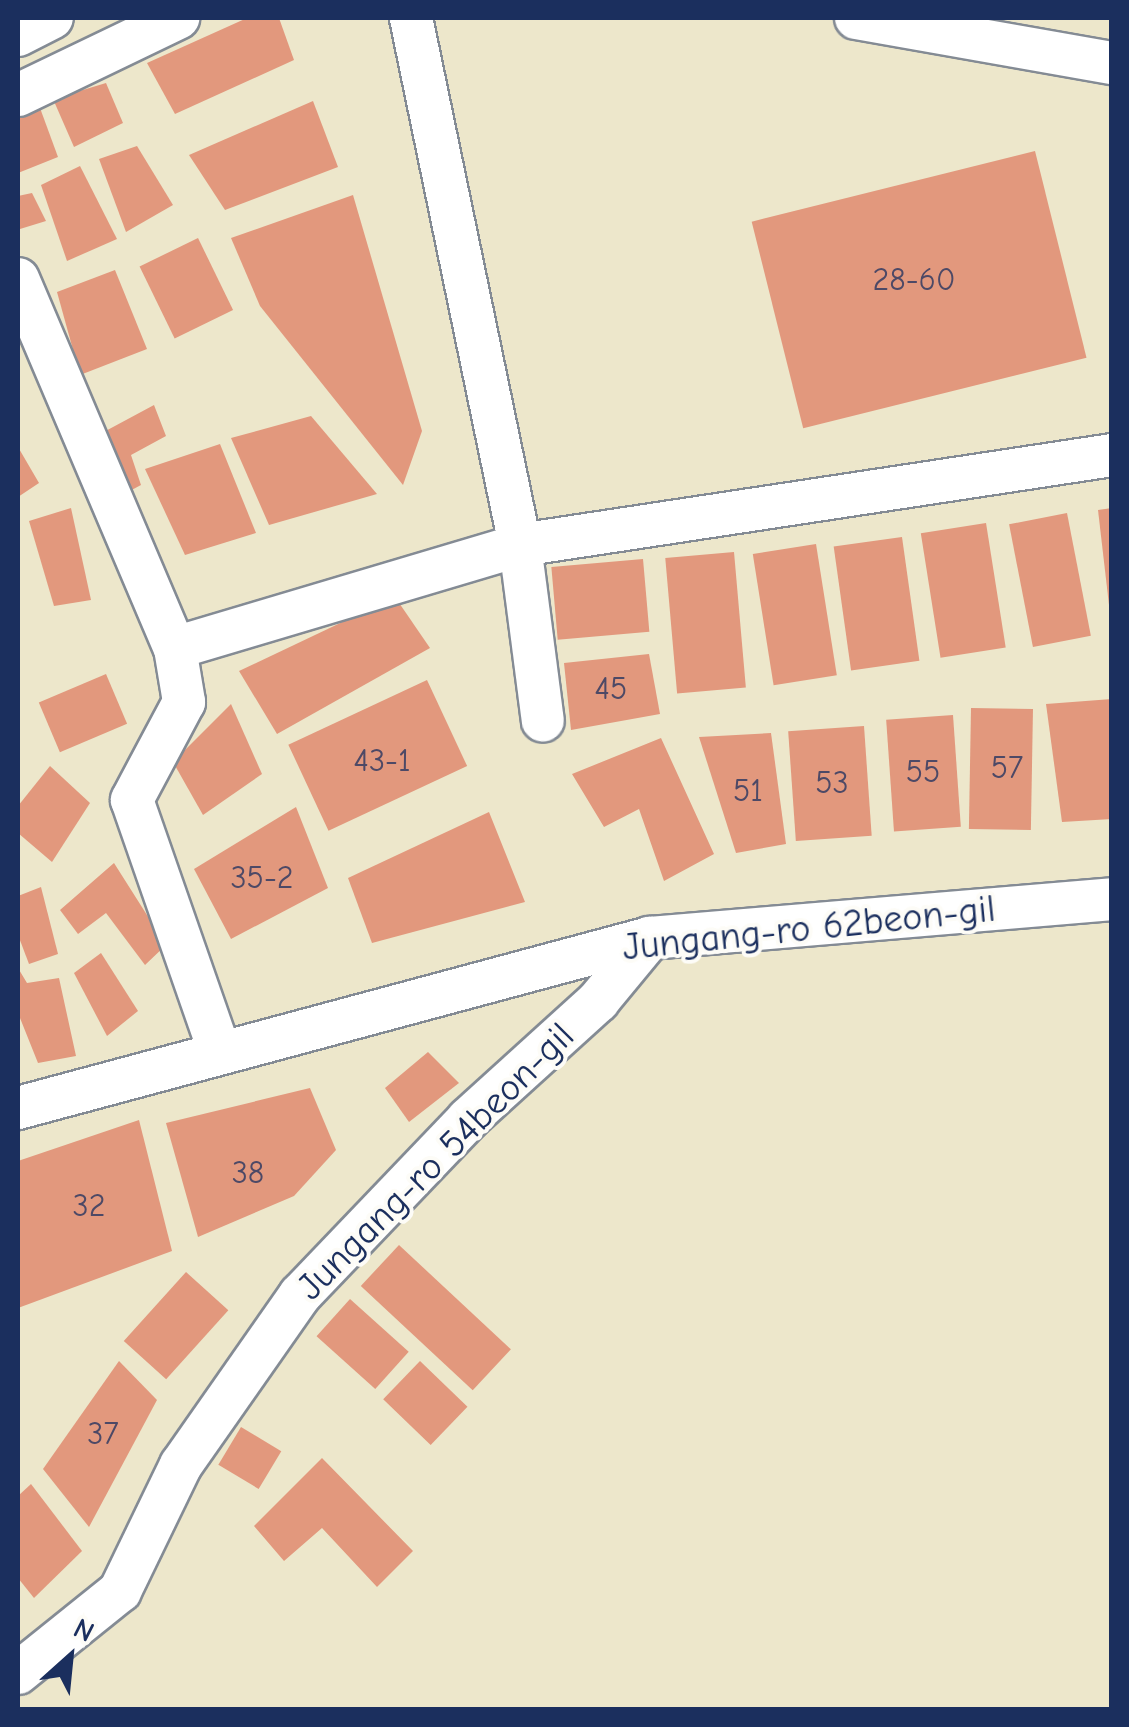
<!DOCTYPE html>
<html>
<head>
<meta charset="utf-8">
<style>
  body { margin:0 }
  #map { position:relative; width:1129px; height:1727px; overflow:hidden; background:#ede7cb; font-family:"Comic Neue",sans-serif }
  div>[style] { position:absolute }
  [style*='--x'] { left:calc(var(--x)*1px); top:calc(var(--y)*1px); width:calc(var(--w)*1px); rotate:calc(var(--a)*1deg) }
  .building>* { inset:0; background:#e2987d; transform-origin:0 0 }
  .roads { filter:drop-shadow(2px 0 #848b94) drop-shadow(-2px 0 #848b94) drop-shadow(0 2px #848b94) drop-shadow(0 -2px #848b94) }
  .minor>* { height:42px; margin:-21px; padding:0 21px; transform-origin:21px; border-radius:21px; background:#fff }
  span { translate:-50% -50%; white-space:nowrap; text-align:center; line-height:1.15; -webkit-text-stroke:8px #fdfcf7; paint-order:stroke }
  .number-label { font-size:32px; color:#4d4966 }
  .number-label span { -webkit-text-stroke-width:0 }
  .street-label { font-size:38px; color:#1b2f5e }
  .frame { position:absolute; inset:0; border:20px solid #1b2f5e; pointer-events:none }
  .north { position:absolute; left:20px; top:1607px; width:100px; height:100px; -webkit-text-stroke:8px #fdfcf7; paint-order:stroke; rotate:27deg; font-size:28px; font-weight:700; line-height:40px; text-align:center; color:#1b2f5e }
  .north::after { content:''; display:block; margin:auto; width:35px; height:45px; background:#1b2f5e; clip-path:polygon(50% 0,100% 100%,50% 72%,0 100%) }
</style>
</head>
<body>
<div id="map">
  <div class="building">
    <div style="clip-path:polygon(247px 18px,279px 18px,294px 60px,175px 114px,147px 63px)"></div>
    <div style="clip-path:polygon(106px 83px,123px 123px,74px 147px,53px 99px)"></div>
    <div style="clip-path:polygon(313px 101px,338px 167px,225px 210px,189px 155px)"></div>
    <div style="clip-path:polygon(40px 108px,58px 157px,18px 173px,18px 117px)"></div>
    <div style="clip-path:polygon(137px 146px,173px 205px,126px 232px,99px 159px)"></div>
    <div style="left:1035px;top:151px;width:213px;height:292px;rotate:76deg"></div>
    <div style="clip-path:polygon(80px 166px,117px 239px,67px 261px,41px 185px)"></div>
    <div style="clip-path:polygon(32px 193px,46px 221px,20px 229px,18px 196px)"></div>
    <div style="clip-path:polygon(353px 195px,422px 431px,403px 485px,260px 306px,231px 238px)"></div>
    <div style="left:198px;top:238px;width:80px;height:65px;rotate:64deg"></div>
    <div style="clip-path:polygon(115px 270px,147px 349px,80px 375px,57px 292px)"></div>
    <div style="clip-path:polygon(154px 405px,166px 436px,131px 455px,141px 485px,126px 493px,100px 434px)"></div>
    <div style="clip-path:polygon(311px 416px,377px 494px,269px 525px,231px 438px)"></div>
    <div style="clip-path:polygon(220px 444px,256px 533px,185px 555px,145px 469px)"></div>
    <div style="clip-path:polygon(18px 447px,39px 483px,18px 497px)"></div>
    <div style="clip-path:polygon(71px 508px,91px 600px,54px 606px,29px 521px)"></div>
    <div style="clip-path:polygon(1112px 508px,1112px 605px,1109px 605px,1098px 510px)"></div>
    <div style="left:1067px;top:513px;width:125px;height:59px;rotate:79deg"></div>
    <div style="left:986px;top:523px;width:126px;height:66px;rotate:81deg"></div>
    <div style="left:902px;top:537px;width:125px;height:69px;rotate:82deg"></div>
    <div style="left:816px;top:544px;width:133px;height:64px;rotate:81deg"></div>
    <div style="left:734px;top:552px;width:136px;height:69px;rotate:85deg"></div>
    <div style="left:643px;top:559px;width:73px;height:92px;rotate:85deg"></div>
    <div style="clip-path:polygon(395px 597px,430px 648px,277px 734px,239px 671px)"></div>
    <div style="clip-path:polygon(649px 654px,660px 714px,571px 730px,564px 663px)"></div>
    <div style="left:106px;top:674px;width:54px;height:73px;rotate:67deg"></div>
    <div style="left:427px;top:680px;width:95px;height:153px;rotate:65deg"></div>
    <div style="clip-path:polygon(1112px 699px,1112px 819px,1062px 822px,1046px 704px)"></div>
    <div style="clip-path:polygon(231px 704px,262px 774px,203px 815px,173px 762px)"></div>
    <div style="left:971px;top:708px;width:62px;height:121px;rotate:1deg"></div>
    <div style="left:953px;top:715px;width:112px;height:67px;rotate:86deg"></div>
    <div style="left:864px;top:726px;width:110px;height:76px;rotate:86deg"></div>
    <div style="clip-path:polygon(771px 733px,786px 844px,736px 853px,699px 737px)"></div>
    <div style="clip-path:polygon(661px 738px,714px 854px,664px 881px,639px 809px,604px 827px,572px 774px)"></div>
    <div style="clip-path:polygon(50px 766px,90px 803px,52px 862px,18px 833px,18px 806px)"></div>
    <div style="clip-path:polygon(296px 807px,328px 888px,231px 939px,194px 869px)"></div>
    <div style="clip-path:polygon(489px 812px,525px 902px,372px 943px,348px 878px)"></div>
    <div style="clip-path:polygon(114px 863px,166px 945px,145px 965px,106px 913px,78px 934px,60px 910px)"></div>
    <div style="clip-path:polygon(41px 887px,58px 954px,29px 964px,18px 935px,18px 896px)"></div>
    <div style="clip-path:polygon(101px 953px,138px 1011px,107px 1036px,74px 973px)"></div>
    <div style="clip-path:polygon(18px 968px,27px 983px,59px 978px,76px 1056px,38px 1063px,18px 1013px)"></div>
    <div style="clip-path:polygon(428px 1052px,459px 1083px,409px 1122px,385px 1088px)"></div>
    <div style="clip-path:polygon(310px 1088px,336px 1150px,294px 1196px,198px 1237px,166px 1123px)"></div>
    <div style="clip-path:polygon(139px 1120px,172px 1251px,18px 1308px,18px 1161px)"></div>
    <div style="left:399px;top:1245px;width:153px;height:56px;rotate:43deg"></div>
    <div style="left:186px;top:1272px;width:57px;height:93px;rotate:42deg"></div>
    <div style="left:350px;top:1299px;width:79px;height:50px;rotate:42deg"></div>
    <div style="clip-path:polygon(119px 1361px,157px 1400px,89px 1527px,43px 1469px)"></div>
    <div style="left:420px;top:1361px;width:66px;height:53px;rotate:44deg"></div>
    <div style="left:241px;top:1427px;width:47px;height:44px;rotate:31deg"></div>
    <div style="clip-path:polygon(322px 1458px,413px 1551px,377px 1587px,322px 1528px,284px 1561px,254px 1526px)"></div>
    <div style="clip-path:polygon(31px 1484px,82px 1551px,34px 1598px,18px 1578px,18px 1496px)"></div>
  </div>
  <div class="roads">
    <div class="minor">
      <div style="--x:411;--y:18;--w:538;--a:78.31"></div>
      <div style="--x:520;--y:545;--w:177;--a:82.6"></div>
      <div style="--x:856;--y:18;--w:260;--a:10"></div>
      <div style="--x:18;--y:35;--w:38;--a:-27"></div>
      <div style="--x:18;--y:95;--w:178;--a:-25.7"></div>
      <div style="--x:18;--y:279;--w:401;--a:67"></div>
      <div style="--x:175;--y:648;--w:55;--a:80.5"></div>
      <div style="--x:184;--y:702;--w:111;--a:118"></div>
      <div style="--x:132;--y:800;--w:267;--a:70.8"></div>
      <div style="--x:175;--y:648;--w:360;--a:-16.6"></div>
      <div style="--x:520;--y:545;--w:599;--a:-8.64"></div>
      <div style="--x:18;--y:1108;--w:654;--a:-15.06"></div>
      <div style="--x:650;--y:938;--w:464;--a:-4.8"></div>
      <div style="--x:18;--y:1673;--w:131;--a:-38.8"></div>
      <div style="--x:120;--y:1591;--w:140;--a:-64.2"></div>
      <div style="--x:181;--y:1465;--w:208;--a:-55"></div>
      <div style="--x:300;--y:1295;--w:243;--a:-46.3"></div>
      <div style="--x:468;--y:1119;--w:176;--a:-42.2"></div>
      <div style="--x:598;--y:1001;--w:82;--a:-50.5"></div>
    </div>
  </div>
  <div class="number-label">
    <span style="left:914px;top:280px">28-60</span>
    <span style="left:611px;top:689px">45</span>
    <span style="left:382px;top:761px">43-1</span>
    <span style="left:1007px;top:768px">57</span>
    <span style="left:923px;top:772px">55</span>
    <span style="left:832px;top:783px">53</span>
    <span style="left:748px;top:791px">51</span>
    <span style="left:262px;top:878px">35-2</span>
    <span style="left:248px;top:1173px">38</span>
    <span style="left:89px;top:1206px">32</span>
    <span style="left:103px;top:1434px">37</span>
  </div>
  <div class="street-label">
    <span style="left:809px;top:929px;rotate:-6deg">Jungang-ro 62beon-gil</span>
    <span style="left:436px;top:1162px;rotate:-45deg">Jungang-ro 54beon-gil</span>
  </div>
  <div class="frame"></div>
  <div class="north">N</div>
</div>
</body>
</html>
